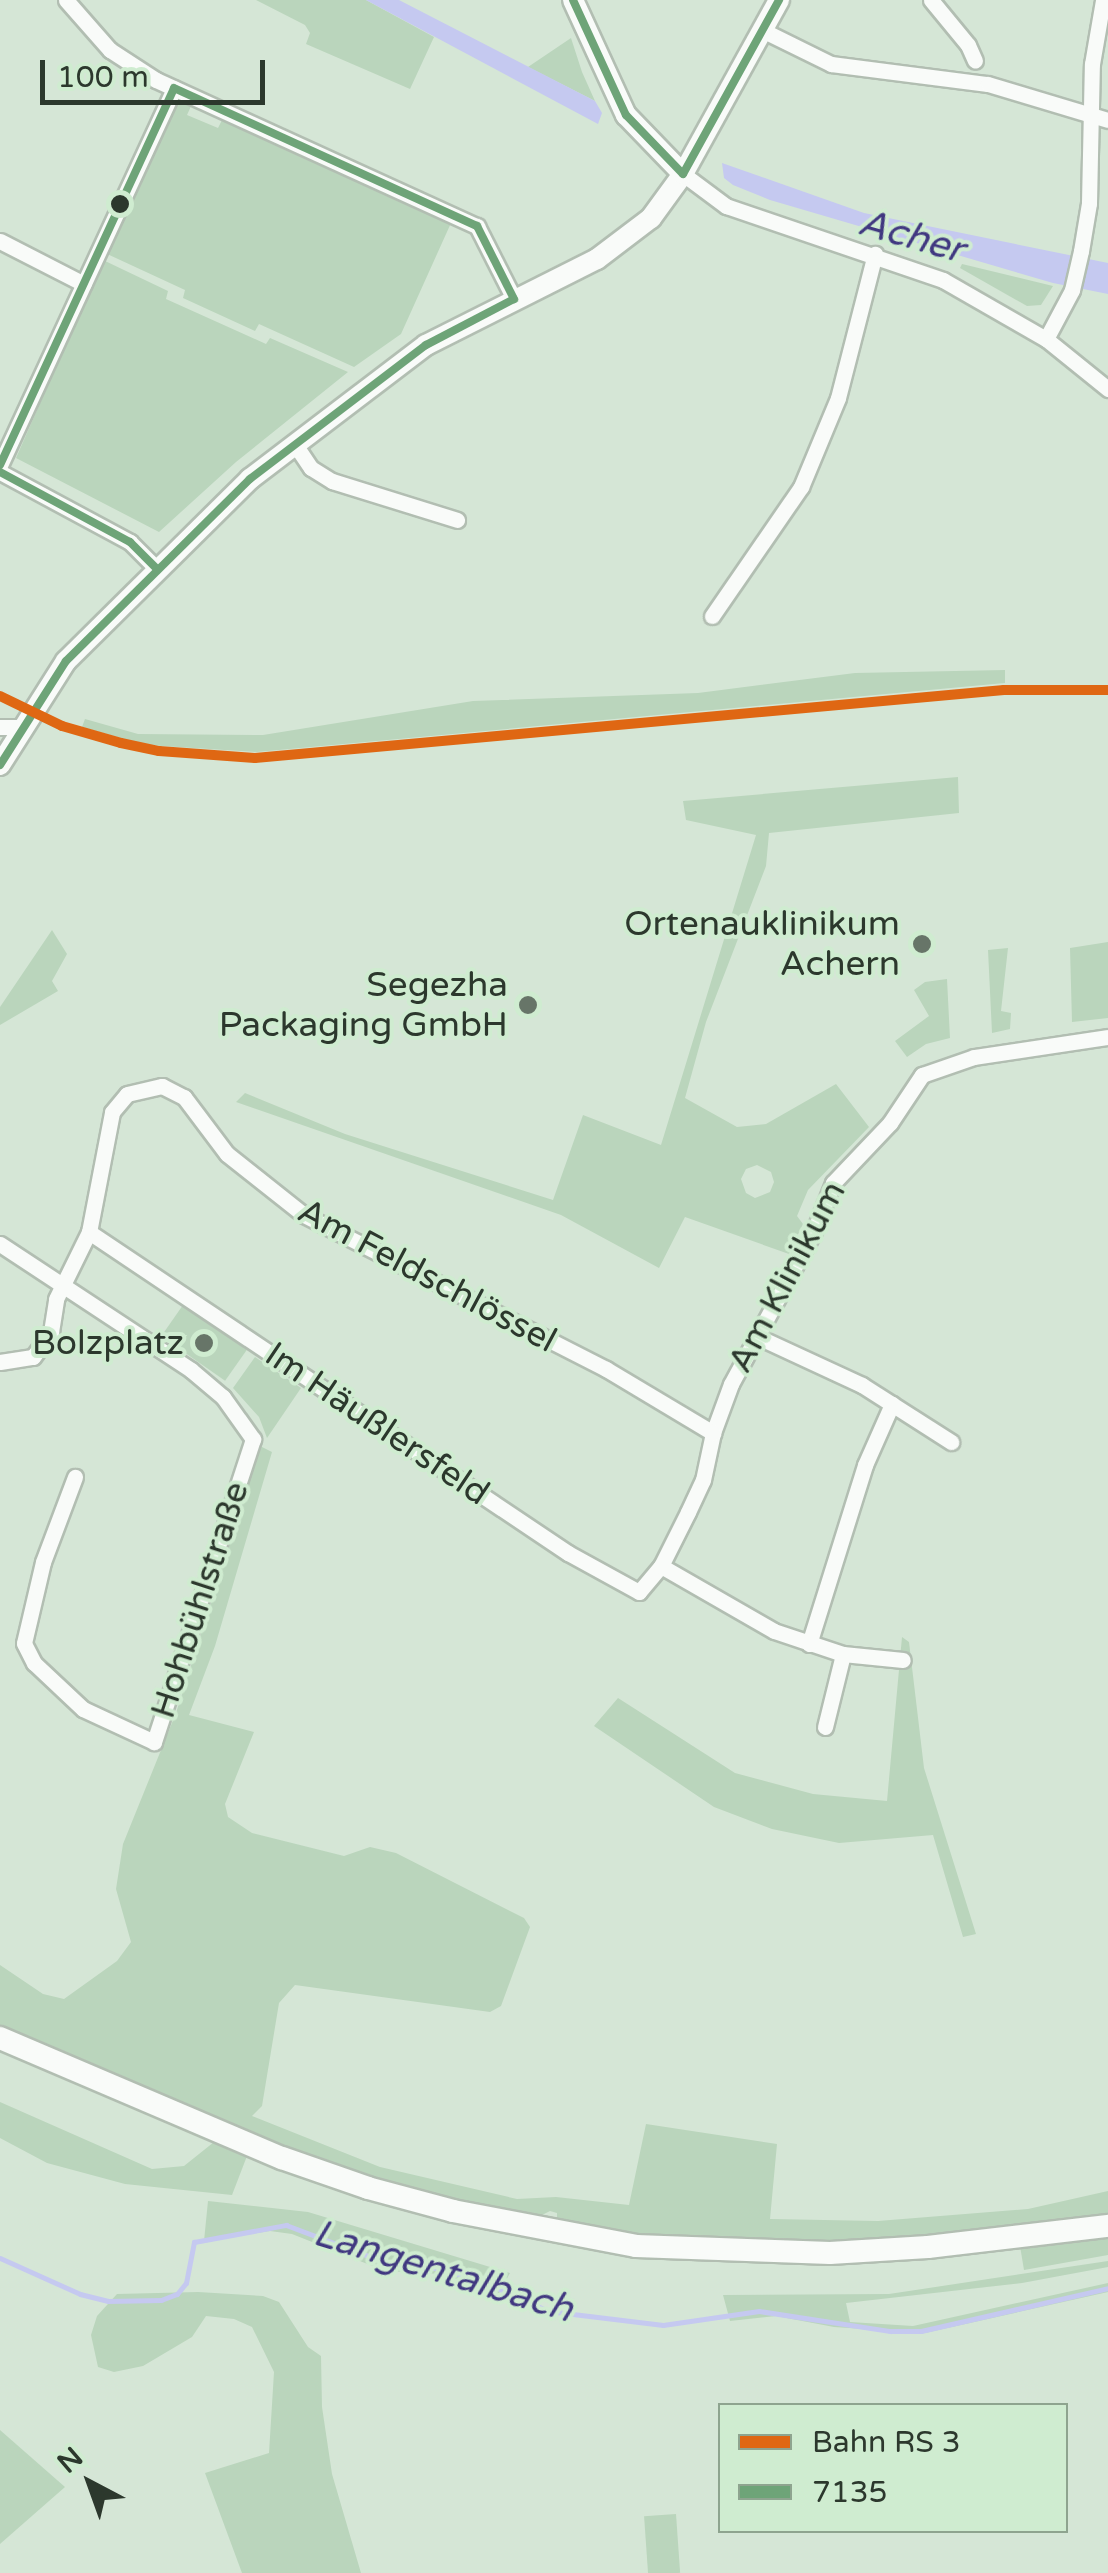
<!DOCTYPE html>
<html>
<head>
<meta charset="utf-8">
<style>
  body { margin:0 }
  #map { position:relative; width:1108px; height:2573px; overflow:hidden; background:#d5e6d6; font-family:"Varela Round",sans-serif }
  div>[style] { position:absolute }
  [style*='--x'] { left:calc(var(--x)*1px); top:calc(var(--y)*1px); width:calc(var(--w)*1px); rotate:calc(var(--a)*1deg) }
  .green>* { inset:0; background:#bad5bc; transform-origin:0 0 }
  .water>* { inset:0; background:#c5c9f0 }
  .stream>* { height:5px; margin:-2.5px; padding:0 2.5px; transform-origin:2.5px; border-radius:2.5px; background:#c5c9f0 }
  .roads { filter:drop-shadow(2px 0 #b2beb2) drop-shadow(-2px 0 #b2beb2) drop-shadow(0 2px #b2beb2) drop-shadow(0 -2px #b2beb2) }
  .minor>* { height:15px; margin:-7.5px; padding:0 7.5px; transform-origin:7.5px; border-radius:7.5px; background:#f9fbf9 }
  .tertiary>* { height:20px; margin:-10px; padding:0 10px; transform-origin:10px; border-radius:10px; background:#f9fbf9 }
  .secondary>* { height:22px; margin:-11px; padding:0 11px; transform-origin:11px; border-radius:11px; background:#f9fbf9 }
  .bus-1>* { height:8px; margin:-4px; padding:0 4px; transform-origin:4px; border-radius:4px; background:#6ea478 }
  .rail-1>* { height:10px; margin:-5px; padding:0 5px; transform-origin:5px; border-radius:5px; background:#df6713 }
  .dots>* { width:28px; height:28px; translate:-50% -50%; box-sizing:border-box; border:5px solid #cfecd0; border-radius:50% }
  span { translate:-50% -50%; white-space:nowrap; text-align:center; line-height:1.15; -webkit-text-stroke:8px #cfecd0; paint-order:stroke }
  .poi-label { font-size:35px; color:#2c382d }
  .right { translate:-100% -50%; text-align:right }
  .street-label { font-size:35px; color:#2c382d }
  .water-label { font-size:38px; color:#403880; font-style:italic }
  .legend { position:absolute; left:718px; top:2403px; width:350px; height:130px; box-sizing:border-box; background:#cfecd0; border:2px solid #8ea48f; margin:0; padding:12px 18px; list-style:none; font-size:30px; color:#2c382d }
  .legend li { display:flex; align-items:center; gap:20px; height:50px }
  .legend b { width:50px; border:2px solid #8ea48f }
  .north { position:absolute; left:40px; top:2433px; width:100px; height:100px; -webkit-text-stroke:8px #cfecd0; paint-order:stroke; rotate:319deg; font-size:28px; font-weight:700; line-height:40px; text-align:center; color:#2c382d }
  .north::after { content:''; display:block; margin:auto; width:35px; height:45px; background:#2c382d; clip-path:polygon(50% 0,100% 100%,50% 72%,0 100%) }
  .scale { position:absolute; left:40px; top:60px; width:225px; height:45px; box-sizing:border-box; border:5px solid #2c382d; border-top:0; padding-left:12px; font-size:30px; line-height:35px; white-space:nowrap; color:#2c382d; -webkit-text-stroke:8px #cfecd0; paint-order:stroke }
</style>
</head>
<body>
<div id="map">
  <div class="green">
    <div style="clip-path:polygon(256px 0,366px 0,434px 37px,410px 89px,306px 44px,310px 33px,305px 25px)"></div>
    <div style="clip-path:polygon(571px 38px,582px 72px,595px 101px,528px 67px)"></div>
    <div style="clip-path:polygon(181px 103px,192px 104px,187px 115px,218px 128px,223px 118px,451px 223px,401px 334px,354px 367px,259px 324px,255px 331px,183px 298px,185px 290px,105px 253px,168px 114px)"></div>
    <div style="clip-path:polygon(103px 260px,168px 291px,166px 299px,266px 344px,270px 338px,348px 372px,236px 462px,159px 532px,16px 458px)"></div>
    <div style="clip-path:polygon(962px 264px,1053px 286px,1041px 305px,1027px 306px,960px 268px)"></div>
    <div style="clip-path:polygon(1005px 670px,1005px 683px,257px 752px,146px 745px,82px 727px,85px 719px,138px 734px,263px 735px,473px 701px,698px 693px,855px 673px)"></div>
    <div style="clip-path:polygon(evenodd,958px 777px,959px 813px,769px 833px,766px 866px,706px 1022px,685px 1098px,737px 1127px,766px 1124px,836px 1084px,869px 1127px,808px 1190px,797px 1216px,803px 1224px,789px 1254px,685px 1217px,659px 1268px,561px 1215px,236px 1102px,245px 1093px,345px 1134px,553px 1200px,583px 1115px,661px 1145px,756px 835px,686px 820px,683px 801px,958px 777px,757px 1165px,771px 1172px,774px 1182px,770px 1192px,755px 1198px,746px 1193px,741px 1179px,746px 1169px,757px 1165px)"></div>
    <div style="clip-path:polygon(52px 930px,67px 954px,52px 981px,58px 991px,0 1025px,0 1007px)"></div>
    <div style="clip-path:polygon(1108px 942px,1108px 1018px,1072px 1022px,1070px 948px)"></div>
    <div style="clip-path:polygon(1008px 948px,1001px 1011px,1011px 1013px,1010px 1029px,992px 1033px,988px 950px)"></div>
    <div style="clip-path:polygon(947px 979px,950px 1038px,926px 1044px,907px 1057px,895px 1041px,929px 1016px,914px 990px,925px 982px)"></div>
    <div style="left:183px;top:1305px;width:78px;height:38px;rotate:35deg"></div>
    <div style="clip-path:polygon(255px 1357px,301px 1388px,267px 1438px,259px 1417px,233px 1388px)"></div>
    <div style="clip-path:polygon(260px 1446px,272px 1452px,215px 1646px,189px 1715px,254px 1732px,225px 1804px,228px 1817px,252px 1833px,344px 1856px,370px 1847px,396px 1853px,524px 1918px,530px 1927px,501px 2006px,490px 2012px,295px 1985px,279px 2003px,262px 2106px,252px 2116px,380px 2167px,517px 2199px,556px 2197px,629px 2205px,646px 2124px,777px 2144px,770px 2219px,878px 2221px,1028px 2209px,1108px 2191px,1108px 2216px,1023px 2229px,844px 2244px,627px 2235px,557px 2220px,557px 2213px,550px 2211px,532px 2220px,380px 2180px,304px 2154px,0 2025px,0 1965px,43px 1994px,64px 1999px,117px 1961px,131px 1942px,116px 1889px,123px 1844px,176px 1713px)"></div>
    <div style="clip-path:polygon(902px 1637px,909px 1642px,924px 1768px,976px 1934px,963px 1937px,933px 1835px,839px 1843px,772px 1829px,714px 1807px,594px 1726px,618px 1698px,735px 1773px,813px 1794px,887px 1801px)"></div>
    <div style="clip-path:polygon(0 2102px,152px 2169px,184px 2166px,214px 2142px,247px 2156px,232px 2195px,125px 2184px,47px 2163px,0 2138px)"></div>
    <div style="clip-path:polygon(208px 2201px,308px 2212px,510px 2273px,499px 2293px,441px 2274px,385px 2271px,292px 2234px,270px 2231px,204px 2241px)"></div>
    <div style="clip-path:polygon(1108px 2234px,1108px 2255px,1024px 2270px,1020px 2246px)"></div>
    <div style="clip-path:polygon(1108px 2261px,1108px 2267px,1022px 2283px,846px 2303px,850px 2322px,913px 2326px,1108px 2283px,1108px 2292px,925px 2333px,834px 2327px,776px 2316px,730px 2321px,723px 2295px,889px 2294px)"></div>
    <div style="clip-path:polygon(198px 2292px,263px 2296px,279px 2302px,308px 2347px,321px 2356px,322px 2407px,332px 2474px,361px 2573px,242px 2573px,205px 2473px,269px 2453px,274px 2372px,252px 2327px,234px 2319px,206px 2316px,192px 2337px,143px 2366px,114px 2372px,98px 2367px,91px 2335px,97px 2316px,117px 2294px)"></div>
    <div style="clip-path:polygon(0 2430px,65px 2487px,0 2544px)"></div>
    <div style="left:676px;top:2514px;width:59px;height:32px;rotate:86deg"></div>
  </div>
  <div class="water">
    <div style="clip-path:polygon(366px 0,399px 0,595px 101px,602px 113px,598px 124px)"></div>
    <div style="clip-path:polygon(722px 163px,864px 213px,1108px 263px,1108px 294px,1053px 283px,770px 200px,733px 185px,724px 178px)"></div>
  </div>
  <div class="stream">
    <div style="--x:0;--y:2258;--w:88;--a:24.2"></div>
    <div style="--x:80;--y:2294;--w:29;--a:14"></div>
    <div style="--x:108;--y:2301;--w:53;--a:-1.1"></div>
    <div style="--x:161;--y:2300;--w:17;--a:-21"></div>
    <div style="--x:177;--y:2294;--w:14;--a:-51"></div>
    <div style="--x:186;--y:2283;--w:42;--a:-79"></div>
    <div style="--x:194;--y:2242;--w:94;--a:-10.5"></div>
    <div style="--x:286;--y:2225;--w:116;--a:20.6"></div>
    <div style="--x:395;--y:2266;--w:40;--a:2.9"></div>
    <div style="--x:435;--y:2268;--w:49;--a:15.5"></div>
    <div style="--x:482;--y:2281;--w:72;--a:24.4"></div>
    <div style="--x:548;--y:2311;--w:116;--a:6.9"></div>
    <div style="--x:663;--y:2325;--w:97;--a:-8.3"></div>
    <div style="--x:759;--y:2311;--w:133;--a:8.7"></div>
    <div style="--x:890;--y:2331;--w:31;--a:0"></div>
    <div style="--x:921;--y:2331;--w:192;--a:-12.9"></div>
  </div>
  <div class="roads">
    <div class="minor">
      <div style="--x:66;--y:0;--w:67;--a:48.7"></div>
      <div style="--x:110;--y:50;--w:55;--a:33.1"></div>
      <div style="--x:156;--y:80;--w:353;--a:24.5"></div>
      <div style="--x:477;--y:226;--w:82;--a:63.1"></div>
      <div style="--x:931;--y:0;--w:58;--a:50.6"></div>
      <div style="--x:968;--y:45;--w:17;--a:66"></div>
      <div style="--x:764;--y:31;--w:75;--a:26.2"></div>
      <div style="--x:831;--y:64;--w:158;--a:7.3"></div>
      <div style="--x:988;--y:84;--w:125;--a:16.7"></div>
      <div style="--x:683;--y:174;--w:54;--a:36.7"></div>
      <div style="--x:726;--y:206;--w:229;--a:18.8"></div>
      <div style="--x:943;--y:280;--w:119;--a:29.8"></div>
      <div style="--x:1046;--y:339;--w:80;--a:38.9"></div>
      <div style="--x:0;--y:241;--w:94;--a:27.1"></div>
      <div style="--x:1046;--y:339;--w:55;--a:-62"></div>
      <div style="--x:1072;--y:290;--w:40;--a:-77"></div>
      <div style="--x:1081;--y:251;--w:49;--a:-80.5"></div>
      <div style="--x:1089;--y:203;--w:139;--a:-88.8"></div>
      <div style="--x:1092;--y:64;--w:65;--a:-80.2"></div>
      <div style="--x:294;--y:443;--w:30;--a:56"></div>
      <div style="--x:311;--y:468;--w:25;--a:32"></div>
      <div style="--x:332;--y:481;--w:131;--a:17.3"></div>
      <div style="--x:0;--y:465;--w:415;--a:-65.2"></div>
      <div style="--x:0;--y:472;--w:148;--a:28.3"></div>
      <div style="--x:130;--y:542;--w:38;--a:45"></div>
      <div style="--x:712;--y:616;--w:157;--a:-55.4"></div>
      <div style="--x:801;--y:487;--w:96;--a:-67.4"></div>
      <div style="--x:838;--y:398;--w:149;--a:-75.6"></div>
      <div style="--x:0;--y:727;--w:21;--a:0"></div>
      <div style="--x:89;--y:1232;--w:577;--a:33.83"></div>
      <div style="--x:568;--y:1553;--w:81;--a:28.8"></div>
      <div style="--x:639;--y:1592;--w:34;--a:-50"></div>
      <div style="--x:661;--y:1566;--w:60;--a:-63.4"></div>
      <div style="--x:688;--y:1512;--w:35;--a:-65"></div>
      <div style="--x:703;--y:1480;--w:48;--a:-78"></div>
      <div style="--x:713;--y:1433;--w:52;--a:-69.8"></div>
      <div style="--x:731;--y:1384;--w:174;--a:-61.5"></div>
      <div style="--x:814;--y:1231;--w:52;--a:-68.4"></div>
      <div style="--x:833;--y:1183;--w:83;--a:-46.5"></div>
      <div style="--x:890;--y:1123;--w:58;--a:-56.3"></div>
      <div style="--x:922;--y:1075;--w:55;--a:-19.1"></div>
      <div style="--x:974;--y:1057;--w:135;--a:-8.5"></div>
      <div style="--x:0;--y:1244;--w:229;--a:33.4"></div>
      <div style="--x:191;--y:1370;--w:42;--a:40.2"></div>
      <div style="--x:223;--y:1397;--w:52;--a:54.5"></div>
      <div style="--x:253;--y:1439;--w:319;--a:108.1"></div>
      <div style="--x:154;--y:1742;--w:78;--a:-155.1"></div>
      <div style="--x:83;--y:1709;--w:67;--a:-136.8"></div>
      <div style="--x:34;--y:1663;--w:22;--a:-117"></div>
      <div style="--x:24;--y:1643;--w:83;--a:-76.8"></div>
      <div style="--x:43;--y:1562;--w:91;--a:-69.4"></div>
      <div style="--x:756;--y:1336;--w:117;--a:24.8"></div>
      <div style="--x:862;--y:1385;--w:106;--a:32.6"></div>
      <div style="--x:0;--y:1362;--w:33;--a:-9"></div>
      <div style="--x:33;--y:1357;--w:31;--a:-54"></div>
      <div style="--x:51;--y:1332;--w:33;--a:-81"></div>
      <div style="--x:56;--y:1299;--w:75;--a:-63.8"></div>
      <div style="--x:89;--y:1232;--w:122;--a:-79.1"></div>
      <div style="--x:112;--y:1112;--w:23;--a:-50"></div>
      <div style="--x:127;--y:1094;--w:36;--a:-13"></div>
      <div style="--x:162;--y:1086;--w:25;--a:27"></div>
      <div style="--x:184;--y:1097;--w:71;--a:53"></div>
      <div style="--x:227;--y:1154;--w:98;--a:38.4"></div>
      <div style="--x:304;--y:1215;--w:339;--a:27"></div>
      <div style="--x:606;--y:1369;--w:125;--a:30.9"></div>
      <div style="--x:661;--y:1566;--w:130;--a:29.9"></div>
      <div style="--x:774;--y:1631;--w:73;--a:18.4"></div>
      <div style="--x:843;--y:1654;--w:60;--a:5.7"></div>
      <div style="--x:809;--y:1644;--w:188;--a:-72.6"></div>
      <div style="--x:865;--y:1465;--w:67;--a:-66.1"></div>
      <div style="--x:825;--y:1727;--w:75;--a:-76.1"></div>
    </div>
    <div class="tertiary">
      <div style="--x:573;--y:0;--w:127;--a:65.3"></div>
      <div style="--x:626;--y:115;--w:82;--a:46"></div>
      <div style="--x:0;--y:765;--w:123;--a:-57.6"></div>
      <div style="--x:66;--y:661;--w:259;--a:-44.7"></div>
      <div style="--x:250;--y:479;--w:221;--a:-37.3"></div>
      <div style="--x:426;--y:345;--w:191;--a:-26.7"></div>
      <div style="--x:597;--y:259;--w:68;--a:-37.2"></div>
      <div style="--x:651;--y:218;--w:54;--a:-54"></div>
      <div style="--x:683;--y:174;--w:199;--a:-61.1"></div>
    </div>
    <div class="secondary">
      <div style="--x:0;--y:2038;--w:306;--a:23.1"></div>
      <div style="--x:282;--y:2158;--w:91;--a:19.2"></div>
      <div style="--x:368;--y:2188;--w:88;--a:15.1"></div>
      <div style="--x:453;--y:2211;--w:186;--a:10.8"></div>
      <div style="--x:636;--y:2246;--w:194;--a:2.1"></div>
      <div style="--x:830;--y:2253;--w:98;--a:-3.5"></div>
      <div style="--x:928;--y:2247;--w:181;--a:-6.7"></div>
    </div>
  </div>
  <div class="bus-1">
    <div style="--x:573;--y:0;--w:127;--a:65.3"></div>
    <div style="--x:626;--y:115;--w:82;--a:46"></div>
    <div style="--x:174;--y:88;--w:333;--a:24.5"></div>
    <div style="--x:477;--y:226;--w:82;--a:63.1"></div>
    <div style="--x:683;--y:174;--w:199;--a:-61.1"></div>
    <div style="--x:0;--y:465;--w:415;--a:-65.2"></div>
    <div style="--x:0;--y:472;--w:148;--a:28.3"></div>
    <div style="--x:130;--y:542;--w:38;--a:45"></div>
    <div style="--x:0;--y:765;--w:123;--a:-57.6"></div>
    <div style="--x:66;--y:661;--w:259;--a:-44.7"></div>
    <div style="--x:250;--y:479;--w:221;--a:-37.3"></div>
    <div style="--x:426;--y:345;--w:99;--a:-27.6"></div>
  </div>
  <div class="rail-1">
    <div style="--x:0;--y:696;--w:69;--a:25.8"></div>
    <div style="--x:62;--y:726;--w:61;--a:16.1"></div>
    <div style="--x:121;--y:743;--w:39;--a:12"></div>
    <div style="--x:159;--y:751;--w:96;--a:4.2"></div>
    <div style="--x:255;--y:758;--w:752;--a:-5.19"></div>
    <div style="--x:1004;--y:690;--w:104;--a:0"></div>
  </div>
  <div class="dots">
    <div style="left:120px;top:204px;background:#2c382d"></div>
    <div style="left:922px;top:944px;background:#677568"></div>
    <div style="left:528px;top:1005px;background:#677568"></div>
    <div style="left:204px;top:1343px;background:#677568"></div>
  </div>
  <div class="poi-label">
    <span class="right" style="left:900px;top:944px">Ortenauklinikum<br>Achern</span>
    <span class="right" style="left:508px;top:1005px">Segezha<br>Packaging GmbH</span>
    <span class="right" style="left:184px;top:1343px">Bolzplatz</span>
  </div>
  <div class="street-label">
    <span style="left:427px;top:1276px;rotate:28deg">Am Feldschlössel</span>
    <span style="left:787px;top:1277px;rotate:-62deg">Am Klinikum</span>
    <span style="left:377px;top:1424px;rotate:34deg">Im Häußlersfeld</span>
    <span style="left:200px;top:1600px;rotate:-72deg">Hohbühlstraße</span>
  </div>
  <div class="water-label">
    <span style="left:911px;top:237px;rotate:16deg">Acher</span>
    <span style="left:443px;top:2272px;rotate:17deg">Langentalbach</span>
  </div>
  <ul class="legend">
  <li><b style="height:12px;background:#df6713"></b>Bahn RS 3</li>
  <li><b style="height:12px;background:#6ea478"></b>7135</li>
  </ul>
  <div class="north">N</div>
  <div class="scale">100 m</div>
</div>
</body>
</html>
